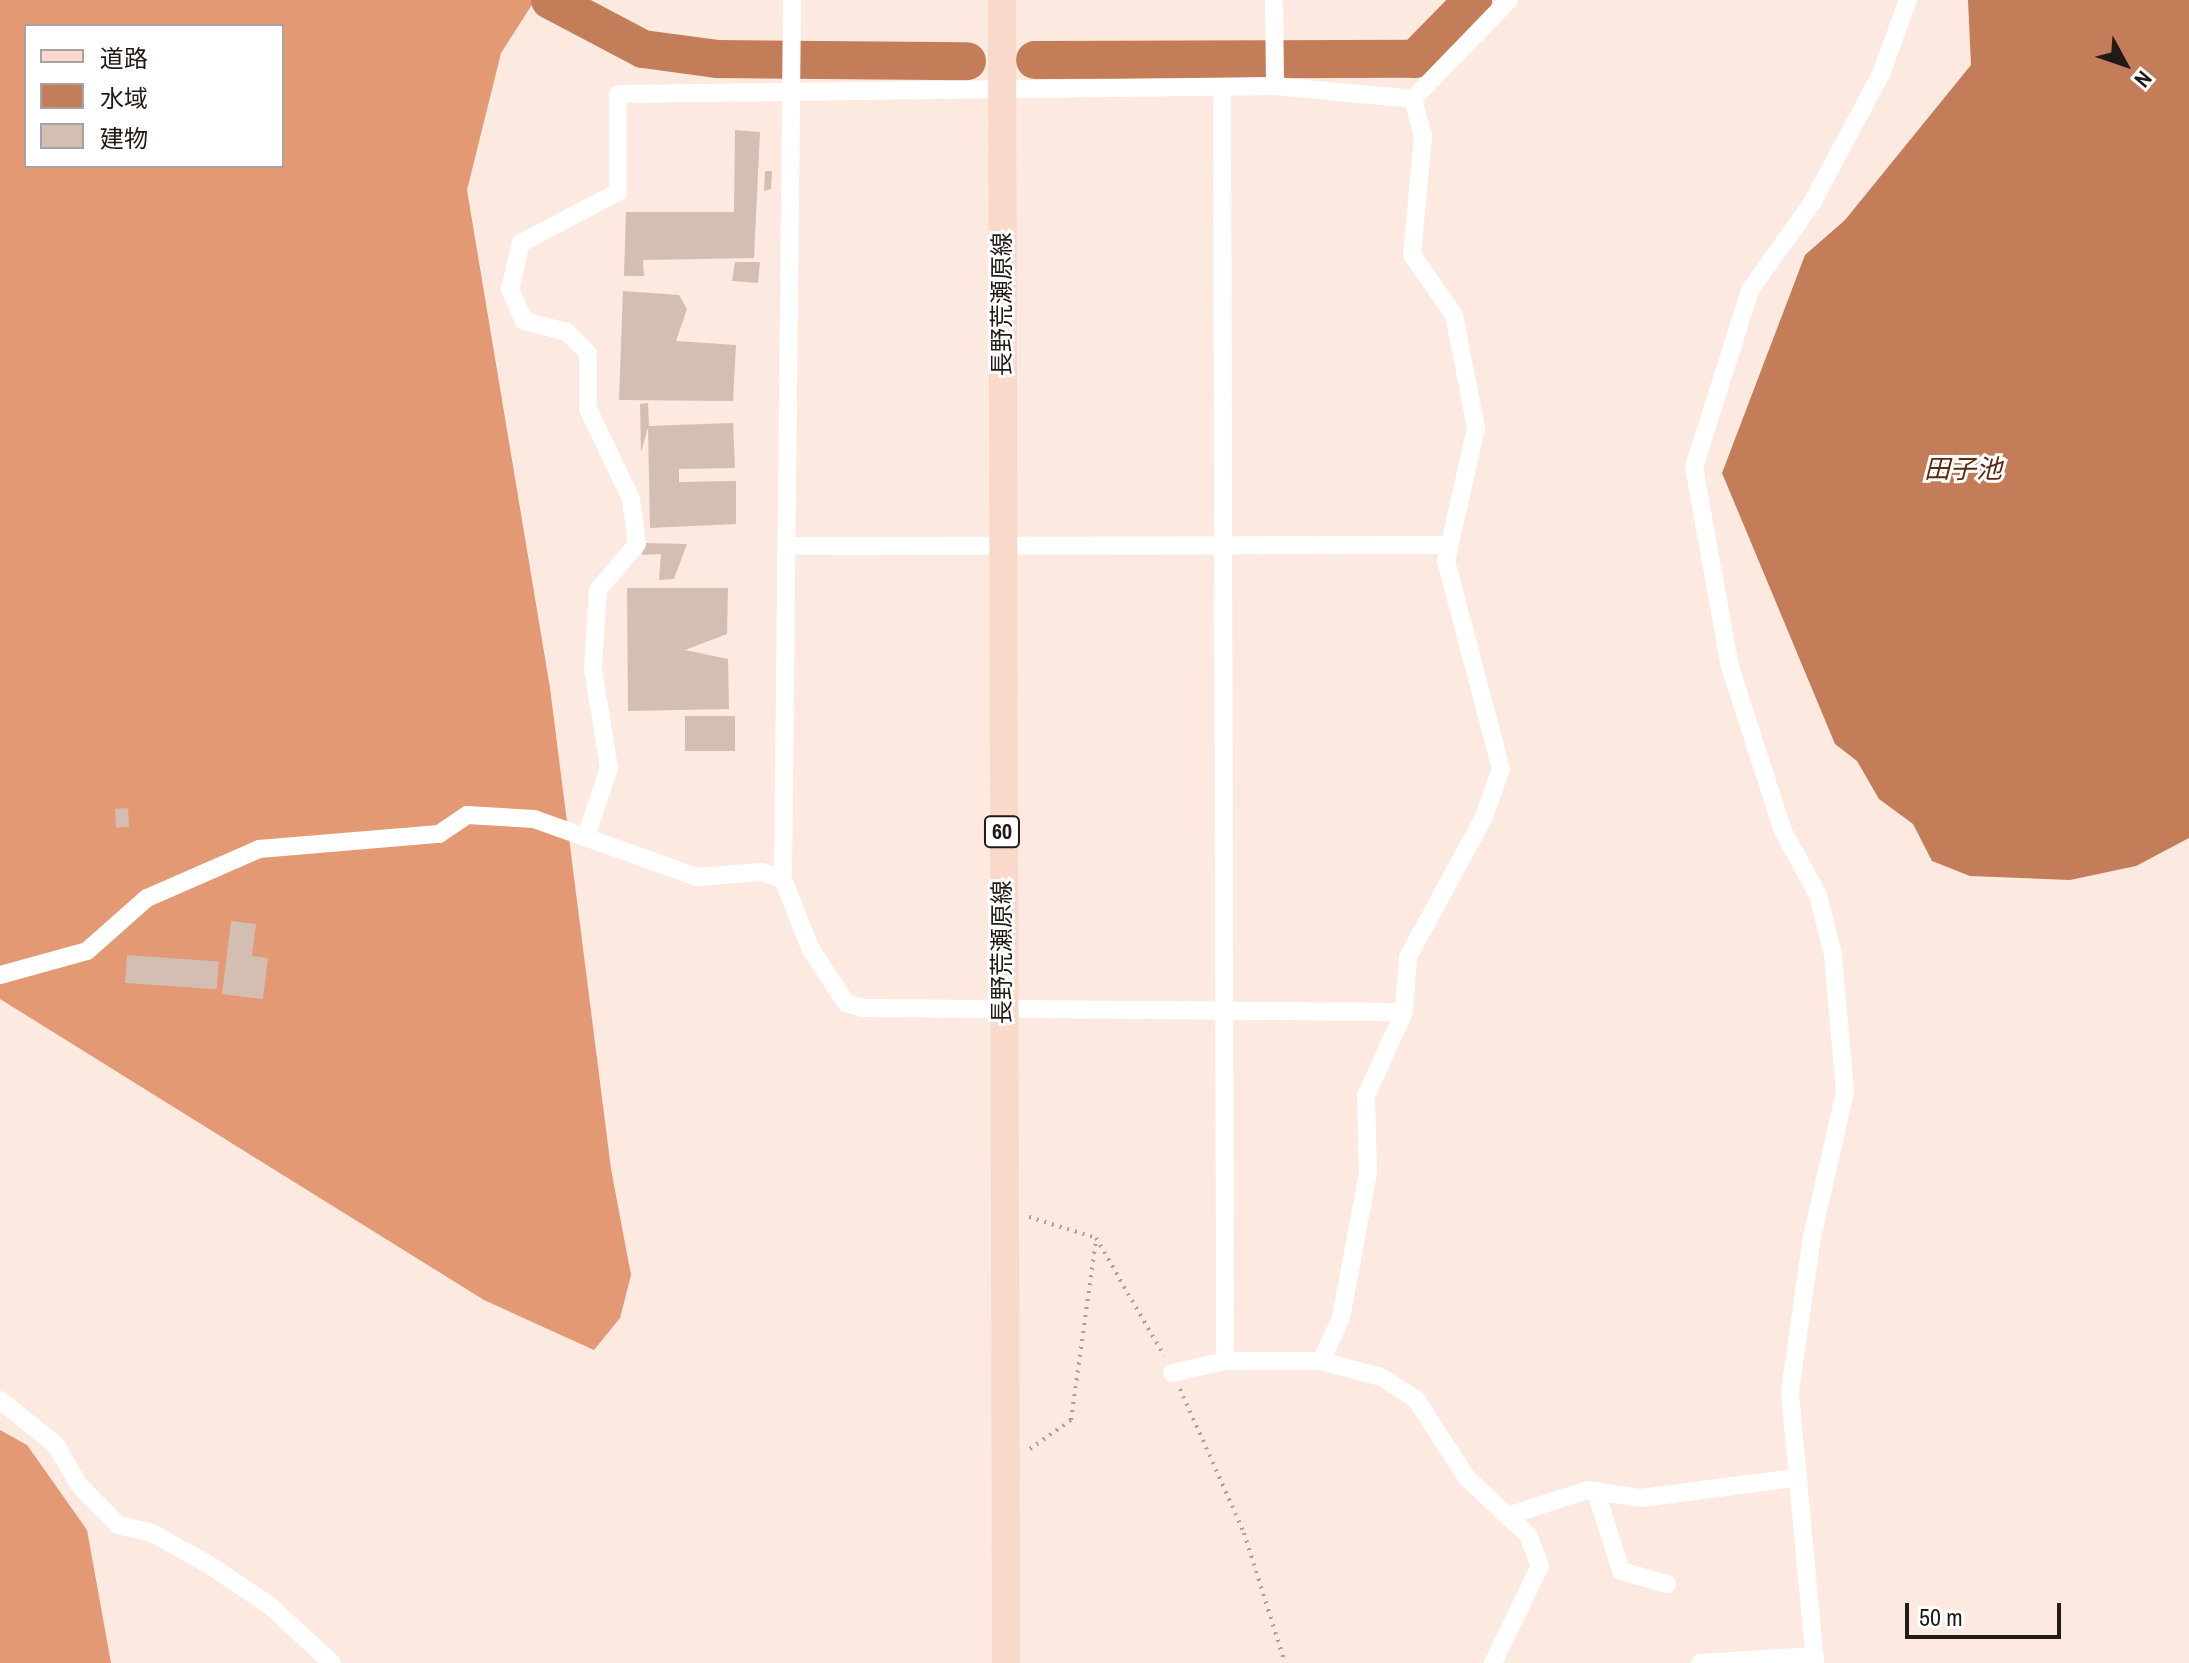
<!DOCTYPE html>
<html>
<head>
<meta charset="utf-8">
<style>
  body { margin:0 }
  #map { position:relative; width:2189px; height:1663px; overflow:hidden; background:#fce9e0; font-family:"Archivo Narrow","Noto Sans JP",sans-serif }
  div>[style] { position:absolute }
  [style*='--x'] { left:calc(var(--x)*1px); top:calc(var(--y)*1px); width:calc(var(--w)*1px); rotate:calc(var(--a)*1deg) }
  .forest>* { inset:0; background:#e29974 }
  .water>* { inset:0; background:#c47d59 }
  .river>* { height:38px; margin:-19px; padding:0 19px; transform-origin:19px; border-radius:19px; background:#c47d59 }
  .building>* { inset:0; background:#d4bdb2; transform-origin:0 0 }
  .path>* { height:4px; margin-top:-2px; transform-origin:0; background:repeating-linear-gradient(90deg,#ad9e97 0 2px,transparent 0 8px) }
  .minor>* { height:18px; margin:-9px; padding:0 9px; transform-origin:9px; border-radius:9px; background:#fff }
  .primary>* { height:28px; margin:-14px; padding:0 14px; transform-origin:14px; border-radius:14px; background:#f8d9ca }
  span { translate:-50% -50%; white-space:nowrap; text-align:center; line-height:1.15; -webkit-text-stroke:6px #fff; paint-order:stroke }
  .shield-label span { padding:2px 6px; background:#fff; border:2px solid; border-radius:6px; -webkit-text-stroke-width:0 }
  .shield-label { font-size:22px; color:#221a16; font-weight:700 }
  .street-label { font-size:24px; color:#221a16 }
  .water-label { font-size:26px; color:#592a0f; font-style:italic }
  .legend { position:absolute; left:24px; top:24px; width:260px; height:144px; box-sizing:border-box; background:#fff; border:2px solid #a7a3a2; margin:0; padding:10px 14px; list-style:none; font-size:24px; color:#221a16 }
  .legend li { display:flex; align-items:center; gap:16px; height:40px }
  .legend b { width:40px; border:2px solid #a7a3a2 }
  .north { position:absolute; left:2085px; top:24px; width:80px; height:80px; -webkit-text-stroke:6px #fff; paint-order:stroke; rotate:130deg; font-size:22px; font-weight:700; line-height:32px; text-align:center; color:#221a16 }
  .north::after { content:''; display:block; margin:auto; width:28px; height:36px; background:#221a16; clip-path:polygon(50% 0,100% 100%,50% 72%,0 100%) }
  .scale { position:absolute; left:1905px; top:1603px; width:156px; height:36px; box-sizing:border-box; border:4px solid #221a16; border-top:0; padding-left:10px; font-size:24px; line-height:28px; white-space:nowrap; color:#221a16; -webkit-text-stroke:6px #fff; paint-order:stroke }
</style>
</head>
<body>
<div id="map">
  <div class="forest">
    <div style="clip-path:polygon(evenodd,0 0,535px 0,501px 53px,467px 190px,550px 688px,611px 1169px,631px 1275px,620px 1318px,594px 1350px,484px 1300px,0 999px,0 0,26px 26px,282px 26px,282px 166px,26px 166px,26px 26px)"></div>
    <div style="clip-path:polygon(0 1430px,27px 1445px,87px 1530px,111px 1663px,0 1663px)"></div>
  </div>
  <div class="water">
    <div style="clip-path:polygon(1968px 0,2189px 0,2189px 838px,2136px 866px,2070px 880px,1970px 876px,1932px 861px,1913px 824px,1879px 799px,1857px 761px,1835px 744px,1722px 473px,1805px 255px,1845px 220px,1971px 65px)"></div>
  </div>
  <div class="river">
    <div style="--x:550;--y:0;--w:105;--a:27.8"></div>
    <div style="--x:643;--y:49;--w:76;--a:7.6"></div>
    <div style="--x:718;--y:59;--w:249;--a:0.5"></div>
    <div style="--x:1035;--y:60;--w:380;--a:-0.2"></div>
    <div style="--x:1415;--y:59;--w:83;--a:-45.5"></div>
  </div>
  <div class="building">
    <div style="clip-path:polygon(735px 130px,760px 132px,754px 258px,643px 260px,644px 276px,624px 276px,626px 212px,734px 212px)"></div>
    <div style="clip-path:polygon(765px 171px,772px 171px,771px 189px,764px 191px)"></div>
    <div style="clip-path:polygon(735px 262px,760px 262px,758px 283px,732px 281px)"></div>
    <div style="clip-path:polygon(623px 291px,679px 295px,687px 309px,676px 341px,736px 345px,733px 401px,619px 400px)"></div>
    <div style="clip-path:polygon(648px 403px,649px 424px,641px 452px,640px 404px)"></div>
    <div style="clip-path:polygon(733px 423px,735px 468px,679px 469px,679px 482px,736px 481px,736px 524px,650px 528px,648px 426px)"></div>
    <div style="clip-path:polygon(643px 543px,687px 544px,674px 579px,659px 580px,661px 554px,642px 555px)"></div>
    <div style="clip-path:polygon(627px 588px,728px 588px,727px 634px,685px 650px,728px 659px,729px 709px,628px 711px)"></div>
    <div style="left:685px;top:716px;width:50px;height:35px"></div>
    <div style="left:128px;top:808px;width:19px;height:13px;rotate:87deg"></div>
    <div style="clip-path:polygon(231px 921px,256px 924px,252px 956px,268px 958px,263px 999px,222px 994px)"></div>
    <div style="left:127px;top:955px;width:92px;height:28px;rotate:4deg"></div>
  </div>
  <div class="path">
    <div style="--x:1029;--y:1217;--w:70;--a:17.4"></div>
    <div style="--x:1096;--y:1238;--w:136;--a:60"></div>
    <div style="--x:1180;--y:1389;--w:158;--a:66"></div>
    <div style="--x:1244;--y:1533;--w:136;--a:72.5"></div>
    <div style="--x:1030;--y:1449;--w:50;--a:-35.3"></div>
    <div style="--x:1071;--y:1420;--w:182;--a:-82.1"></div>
  </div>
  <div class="minor">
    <div style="--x:1274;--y:0;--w:86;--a:89.3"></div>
    <div style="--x:1222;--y:89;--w:1272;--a:89.86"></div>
    <div style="--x:1225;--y:1361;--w:96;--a:0"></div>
    <div style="--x:1321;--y:1361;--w:62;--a:14.9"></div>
    <div style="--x:1381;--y:1377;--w:41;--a:32.2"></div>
    <div style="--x:1416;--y:1399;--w:94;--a:57.2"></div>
    <div style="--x:1467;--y:1478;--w:83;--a:43.1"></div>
    <div style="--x:1528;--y:1535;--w:33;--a:69"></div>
    <div style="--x:1540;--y:1566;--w:108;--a:115.9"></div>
    <div style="--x:787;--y:546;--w:659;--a:-0.09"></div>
    <div style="--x:586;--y:837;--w:73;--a:-71.6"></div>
    <div style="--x:609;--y:768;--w:100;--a:-99.2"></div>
    <div style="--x:593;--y:669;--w:79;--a:-86.4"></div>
    <div style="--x:598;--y:590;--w:60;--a:-49.7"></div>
    <div style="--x:637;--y:544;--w:45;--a:-97.6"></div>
    <div style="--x:631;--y:499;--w:100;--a:-115.5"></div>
    <div style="--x:588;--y:409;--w:56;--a:-90"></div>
    <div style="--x:588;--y:353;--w:30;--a:-135"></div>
    <div style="--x:567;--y:332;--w:44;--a:-165.7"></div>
    <div style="--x:524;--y:321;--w:35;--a:-114"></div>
    <div style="--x:510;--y:289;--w:47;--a:-76.6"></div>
    <div style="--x:521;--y:243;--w:110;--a:-27.7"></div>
    <div style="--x:618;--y:192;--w:98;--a:-90"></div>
    <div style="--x:618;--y:94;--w:657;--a:-0.7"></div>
    <div style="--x:1275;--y:86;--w:139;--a:5.4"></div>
    <div style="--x:1413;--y:99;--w:138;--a:-45.9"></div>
    <div style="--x:783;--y:879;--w:879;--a:-89.41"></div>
    <div style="--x:0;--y:975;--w:90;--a:-15.4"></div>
    <div style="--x:87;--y:951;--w:80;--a:-41.5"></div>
    <div style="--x:147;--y:898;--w:122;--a:-23.6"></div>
    <div style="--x:259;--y:849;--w:181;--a:-4.8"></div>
    <div style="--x:439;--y:834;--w:34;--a:-34"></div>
    <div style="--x:467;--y:815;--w:67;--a:3.4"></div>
    <div style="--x:534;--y:819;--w:173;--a:19.6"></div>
    <div style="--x:697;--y:877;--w:64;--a:-4.5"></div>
    <div style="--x:761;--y:872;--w:23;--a:18"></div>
    <div style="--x:783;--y:879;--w:74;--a:68.6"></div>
    <div style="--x:810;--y:948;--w:66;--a:56.8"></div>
    <div style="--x:846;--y:1003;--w:18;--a:16"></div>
    <div style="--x:863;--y:1008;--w:541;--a:0.42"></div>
    <div style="--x:1321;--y:1361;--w:47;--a:-65.1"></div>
    <div style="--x:1341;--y:1318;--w:147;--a:-79.5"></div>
    <div style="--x:1368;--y:1173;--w:77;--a:-91.5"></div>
    <div style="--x:1366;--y:1096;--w:92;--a:-65.7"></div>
    <div style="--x:1404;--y:1012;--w:55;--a:-85.8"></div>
    <div style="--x:1408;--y:957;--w:159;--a:-61.5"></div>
    <div style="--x:1484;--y:817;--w:51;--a:-70.5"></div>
    <div style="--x:1501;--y:769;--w:215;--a:-104.8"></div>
    <div style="--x:1446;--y:561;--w:136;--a:-77.3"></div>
    <div style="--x:1476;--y:428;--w:115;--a:-101"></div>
    <div style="--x:1454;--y:315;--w:73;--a:-125"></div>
    <div style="--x:1412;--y:255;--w:120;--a:-84.7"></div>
    <div style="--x:1423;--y:136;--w:38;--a:-105"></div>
    <div style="--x:1172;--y:1373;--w:54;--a:-12.8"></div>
    <div style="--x:0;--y:1400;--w:72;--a:38.8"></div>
    <div style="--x:56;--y:1445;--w:46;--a:60.1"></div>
    <div style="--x:79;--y:1485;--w:56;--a:45.7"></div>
    <div style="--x:118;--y:1525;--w:35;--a:13"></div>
    <div style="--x:152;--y:1533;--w:64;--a:29"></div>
    <div style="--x:208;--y:1564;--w:73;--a:33.9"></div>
    <div style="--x:269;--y:1605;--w:86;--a:42.6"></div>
    <div style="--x:1596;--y:1492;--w:83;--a:72.4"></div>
    <div style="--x:1621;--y:1571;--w:48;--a:15.8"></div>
    <div style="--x:1507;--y:1516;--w:85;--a:-17.8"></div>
    <div style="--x:1588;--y:1490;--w:54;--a:8.6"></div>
    <div style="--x:1641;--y:1498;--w:154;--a:-7.4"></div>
    <div style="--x:1700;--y:1663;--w:115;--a:-3.5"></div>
    <div style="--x:1815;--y:1663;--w:273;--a:-95.3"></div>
    <div style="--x:1790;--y:1391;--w:156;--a:-81.9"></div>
    <div style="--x:1812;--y:1237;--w:149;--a:-77.2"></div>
    <div style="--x:1845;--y:1092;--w:138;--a:-95"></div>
    <div style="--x:1833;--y:955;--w:62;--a:-104"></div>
    <div style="--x:1818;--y:895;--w:73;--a:-118.7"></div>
    <div style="--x:1783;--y:831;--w:172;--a:-107.9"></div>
    <div style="--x:1730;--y:667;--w:203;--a:-100.2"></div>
    <div style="--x:1694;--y:467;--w:186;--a:-72.4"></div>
    <div style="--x:1750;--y:290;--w:107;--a:-54.5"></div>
    <div style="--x:1812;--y:203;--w:146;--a:-61.9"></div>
    <div style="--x:1881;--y:74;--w:79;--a:-70"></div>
  </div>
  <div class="primary">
    <div style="--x:1002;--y:0;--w:1663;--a:89.86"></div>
  </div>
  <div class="shield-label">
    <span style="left:1002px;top:832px">60</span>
  </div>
  <div class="street-label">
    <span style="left:1002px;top:304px;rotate:-90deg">長野荒瀬原線</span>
    <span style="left:1002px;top:952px;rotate:-90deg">長野荒瀬原線</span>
  </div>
  <div class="water-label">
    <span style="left:1963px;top:469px">田子池</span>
  </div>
  <ul class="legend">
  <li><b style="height:10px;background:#f8d9ca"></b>道路</li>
  <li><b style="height:22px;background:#c47d59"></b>水域</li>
  <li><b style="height:22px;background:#d4bdb2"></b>建物</li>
  </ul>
  <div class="north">N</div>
  <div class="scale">50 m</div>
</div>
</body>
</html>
